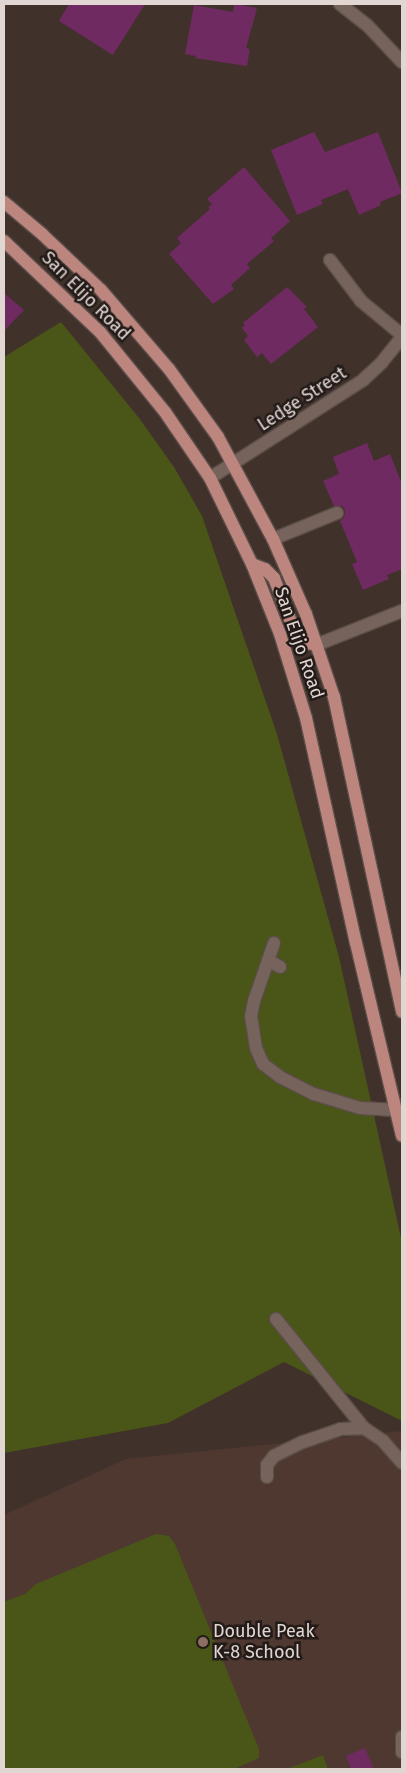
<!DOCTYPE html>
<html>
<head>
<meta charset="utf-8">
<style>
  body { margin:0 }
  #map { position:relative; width:406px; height:1773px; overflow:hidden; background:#41312b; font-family:"Fira Sans",sans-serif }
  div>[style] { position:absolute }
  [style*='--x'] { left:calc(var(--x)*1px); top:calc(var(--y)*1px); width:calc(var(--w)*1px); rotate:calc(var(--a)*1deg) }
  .built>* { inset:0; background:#4f382f }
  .green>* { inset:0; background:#4a5518 }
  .building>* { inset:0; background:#6f2a61 }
  .roads { filter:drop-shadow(1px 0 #5b4e48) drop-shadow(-1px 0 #5b4e48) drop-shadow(0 1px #5b4e48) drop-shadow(0 -1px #5b4e48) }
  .minor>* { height:12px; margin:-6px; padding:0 6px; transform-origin:6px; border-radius:6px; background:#76635c }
  .major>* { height:12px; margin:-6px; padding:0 6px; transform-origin:6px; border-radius:6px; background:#bc867f }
  .dots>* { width:14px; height:14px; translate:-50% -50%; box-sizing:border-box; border:2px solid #221b18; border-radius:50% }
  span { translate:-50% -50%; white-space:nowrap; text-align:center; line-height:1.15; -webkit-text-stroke:5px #221b18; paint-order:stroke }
  .street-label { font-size:18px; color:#e1d6d2 }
  .poi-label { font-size:18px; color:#e1d6d2 }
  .left { translate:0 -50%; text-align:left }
  .frame { position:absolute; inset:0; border:5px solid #e1d6d2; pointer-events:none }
</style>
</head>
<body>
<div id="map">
  <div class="built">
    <div style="clip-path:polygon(402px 1431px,402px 1769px,4px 1769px,4px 1515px,126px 1459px)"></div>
  </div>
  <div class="green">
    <div style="clip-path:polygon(61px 322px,139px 418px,174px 467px,202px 516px,277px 734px,339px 957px,402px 1242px,402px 1421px,284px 1362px,168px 1423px,4px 1453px,4px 357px)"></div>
    <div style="clip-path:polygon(156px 1534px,169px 1536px,175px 1544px,259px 1749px,259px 1758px,234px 1769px,4px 1769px,4px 1602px,25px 1594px,36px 1584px)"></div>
    <div style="clip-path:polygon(323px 1755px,328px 1769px,287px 1769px)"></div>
  </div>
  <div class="building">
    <div style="clip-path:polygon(69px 4px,145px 4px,113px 55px,59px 21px)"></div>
    <div style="clip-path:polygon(234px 4px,257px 8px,246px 48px,250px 49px,247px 66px,195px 58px,196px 56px,185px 54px,194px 5px,233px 12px)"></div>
    <div style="clip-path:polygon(314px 132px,325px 152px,378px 132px,402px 193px,380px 202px,381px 205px,359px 215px,348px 189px,321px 200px,323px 204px,297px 215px,271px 150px)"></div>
    <div style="clip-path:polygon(244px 167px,290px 221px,271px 238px,274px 241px,247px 264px,250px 268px,231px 285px,234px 289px,213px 304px,169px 254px,181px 243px,177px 238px,210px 209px,208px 207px,212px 204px,207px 199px)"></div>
    <div style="clip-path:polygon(287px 287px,307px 307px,304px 309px,318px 327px,271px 364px,262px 353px,257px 357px,244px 340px,248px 336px,242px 328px,245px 325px,243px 323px)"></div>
    <div style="clip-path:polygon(4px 293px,24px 310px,4px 331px)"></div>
    <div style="clip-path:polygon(367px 443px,374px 461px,390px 454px,402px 484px,402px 569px,387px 575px,389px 579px,363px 590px,352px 564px,357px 562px,340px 521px,344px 518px,345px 510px,342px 506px,334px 506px,323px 481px,339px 474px,333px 457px)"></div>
    <div style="clip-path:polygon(365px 1748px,374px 1769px,351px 1769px,346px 1756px)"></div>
  </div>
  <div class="roads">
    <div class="minor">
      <div style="--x:340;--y:4;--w:34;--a:38"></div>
      <div style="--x:367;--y:25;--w:51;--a:46.6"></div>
      <div style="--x:330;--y:260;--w:51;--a:52.9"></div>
      <div style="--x:361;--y:301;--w:53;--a:39.7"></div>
      <div style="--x:210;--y:478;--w:182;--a:-32.6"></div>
      <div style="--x:363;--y:380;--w:26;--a:-43"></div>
      <div style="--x:382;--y:362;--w:32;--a:-51"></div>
      <div style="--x:273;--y:539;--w:69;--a:-22.1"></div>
      <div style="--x:316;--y:645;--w:92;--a:-21.6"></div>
      <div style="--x:274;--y:943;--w:61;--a:109"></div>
      <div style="--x:254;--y:1001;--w:15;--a:101"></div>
      <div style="--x:251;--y:1016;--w:32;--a:81"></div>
      <div style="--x:256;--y:1048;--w:17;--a:66"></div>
      <div style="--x:263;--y:1064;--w:21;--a:37"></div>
      <div style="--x:280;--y:1077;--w:38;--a:27"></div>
      <div style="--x:314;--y:1094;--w:48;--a:16.9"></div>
      <div style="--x:360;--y:1108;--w:36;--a:3"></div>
      <div style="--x:268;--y:960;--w:14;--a:30"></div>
      <div style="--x:276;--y:1319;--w:140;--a:51.1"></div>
      <div style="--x:267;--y:1477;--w:12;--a:-90"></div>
      <div style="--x:267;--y:1465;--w:11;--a:-52"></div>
      <div style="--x:274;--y:1456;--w:32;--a:-26"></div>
      <div style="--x:303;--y:1442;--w:39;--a:-19"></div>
      <div style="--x:340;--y:1429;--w:24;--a:-2"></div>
      <div style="--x:364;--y:1428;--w:23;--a:34"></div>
      <div style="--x:383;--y:1441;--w:29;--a:49"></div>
      <div style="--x:402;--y:1737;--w:15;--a:90"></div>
    </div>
    <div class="major">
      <div style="--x:4;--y:202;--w:50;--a:40.1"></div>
      <div style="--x:42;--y:234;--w:81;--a:43.5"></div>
      <div style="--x:101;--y:290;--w:104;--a:49.3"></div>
      <div style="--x:169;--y:369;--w:84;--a:54.2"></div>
      <div style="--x:218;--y:437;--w:116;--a:61.7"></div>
      <div style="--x:273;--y:539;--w:82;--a:66.3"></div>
      <div style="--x:306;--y:614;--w:88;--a:71.4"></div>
      <div style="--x:334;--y:697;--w:322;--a:77.8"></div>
      <div style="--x:4;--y:241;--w:132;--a:43.5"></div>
      <div style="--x:100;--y:332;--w:103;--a:50.9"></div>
      <div style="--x:165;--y:412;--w:80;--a:55.7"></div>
      <div style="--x:210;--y:478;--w:96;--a:64"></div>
      <div style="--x:252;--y:564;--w:75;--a:68.2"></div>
      <div style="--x:280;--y:634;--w:88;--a:72.8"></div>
      <div style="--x:306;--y:718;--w:230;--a:77.5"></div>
      <div style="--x:356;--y:943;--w:198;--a:76.6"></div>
      <div style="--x:252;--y:564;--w:14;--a:21"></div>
      <div style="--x:265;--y:569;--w:13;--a:45"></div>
      <div style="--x:274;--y:578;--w:53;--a:68.8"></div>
      <div style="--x:293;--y:627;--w:13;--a:58"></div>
      <div style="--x:300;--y:638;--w:9;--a:36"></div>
      <div style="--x:307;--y:643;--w:9;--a:13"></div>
    </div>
  </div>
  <div class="dots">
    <div style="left:203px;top:1642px;background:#8d6e63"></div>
  </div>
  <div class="street-label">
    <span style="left:86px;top:296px;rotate:45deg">San Elijo Road</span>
    <span style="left:302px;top:399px;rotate:-33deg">Ledge Street</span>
    <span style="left:299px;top:643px;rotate:71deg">San Elijo Road</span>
  </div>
  <div class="poi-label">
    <span class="left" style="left:213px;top:1642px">Double Peak<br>K-8 School</span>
  </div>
  <div class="frame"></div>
</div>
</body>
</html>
